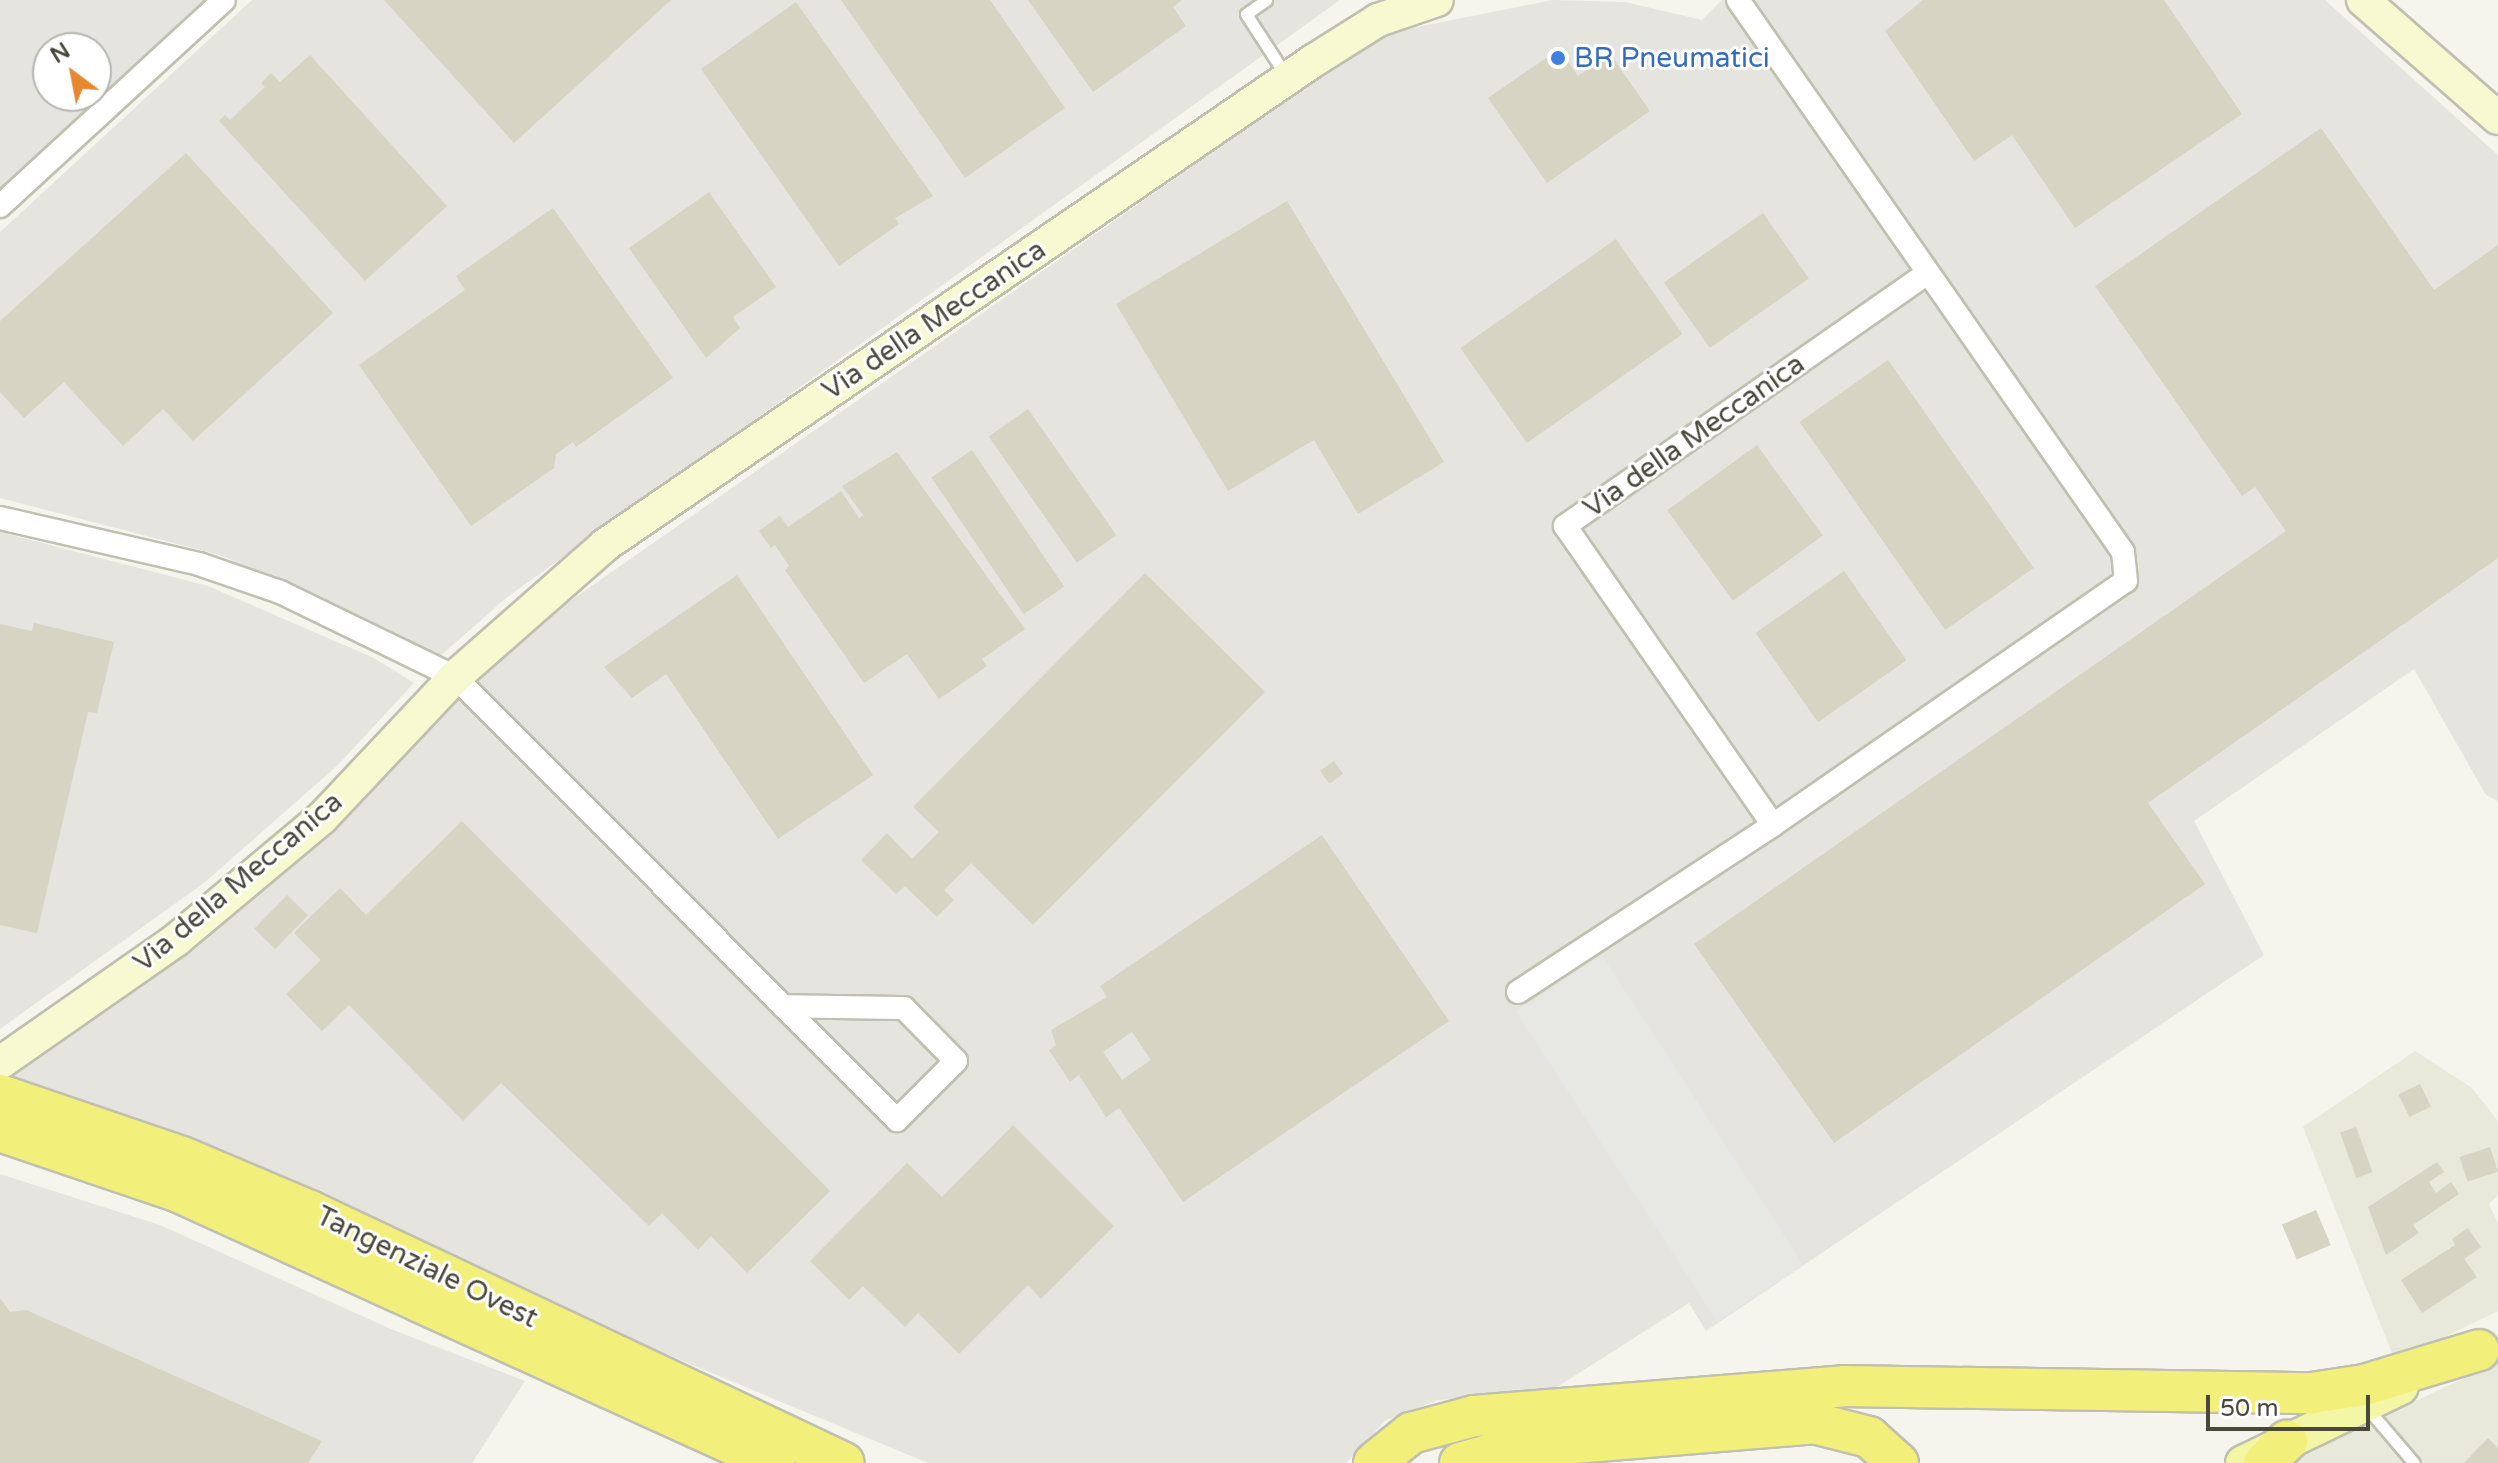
<!DOCTYPE html>
<html>
<head>
<meta charset="utf-8">
<style>
  body { margin:0 }
  #map { position:relative; width:2498px; height:1463px; overflow:hidden; background:#f5f5ed; font-family:"Varela Round",sans-serif }
  div>[style] { position:absolute }
  [style*='--x'] { left:calc(var(--x)*1px); top:calc(var(--y)*1px); width:calc(var(--w)*1px); rotate:calc(var(--a)*1deg) }
  .residential>* { inset:0; background:#e8e8db }
  .industrial>* { inset:0; background:#e5e4de }
  .parking>* { inset:0; background:#e7e7e3; transform-origin:0 0 }
  .building>* { inset:0; background:#d6d4c3; transform-origin:0 0 }
  .roads { filter:drop-shadow(2px 0 #c0c0b0) drop-shadow(-2px 0 #c0c0b0) drop-shadow(0 2px #c0c0b0) drop-shadow(0 -2px #c0c0b0) }
  .lane>* { height:11px; margin:-5.5px; padding:0 5.5px; transform-origin:5.5px; border-radius:5.5px; background:#fff }
  .street>* { height:22px; margin:-11px; padding:0 11px; transform-origin:11px; border-radius:11px; background:#fff }
  .secondary>* { height:32px; margin:-16px; padding:0 16px; transform-origin:16px; border-radius:16px; background:#f7fad1 }
  .primary>* { height:34px; margin:-17px; padding:0 17px; transform-origin:17px; border-radius:17px; background:#f3f6a5 }
  .highway>* { height:40px; margin:-20px; padding:0 20px; transform-origin:20px; border-radius:20px; background:#f2f07b }
  .dots>* { width:22px; height:22px; translate:-50% -50%; box-sizing:border-box; border:4px solid #fff; border-radius:50% }
  span { translate:-50% -50%; white-space:nowrap; text-align:center; line-height:1.15; -webkit-text-stroke:6px #fff; paint-order:stroke }
  .shop-label { font-size:28px; color:#366cbe }
  .left { translate:0 -50%; text-align:left }
  .street-label { font-size:28px; color:#49483b }
  .north { position:absolute; left:32px; top:32px; width:80px; height:80px; box-sizing:border-box; background:#fff; border:2px solid #b6b6b1; border-radius:50%; rotate:328deg; font-size:22px; font-weight:700; line-height:32px; text-align:center; color:#49483b }
  .north::after { content:''; display:block; margin:auto; width:28px; height:36px; background:#e78831; clip-path:polygon(50% 0,100% 100%,50% 72%,0 100%) }
  .scale { position:absolute; left:2206px; top:1395px; width:164px; height:36px; box-sizing:border-box; border:4px solid #49483b; border-top:0; padding-left:10px; font-size:24px; line-height:28px; white-space:nowrap; color:#49483b; -webkit-text-stroke:6px #fff; paint-order:stroke }
</style>
</head>
<body>
<div id="map">
  <div class="residential">
    <div style="clip-path:polygon(2415px 1051px,2472px 1088px,2498px 1121px,2498px 1195px,2489px 1204px,2498px 1223px,2498px 1311px,2395px 1361px,2303px 1127px)"></div>
    <div style="clip-path:polygon(2498px 1362px,2498px 1463px,2288px 1463px,2331px 1441px)"></div>
  </div>
  <div class="industrial">
    <div style="clip-path:polygon(evenodd,0 0,204px 0,0 188px,0 0,48px 48px,96px 48px,96px 96px,48px 96px,48px 48px)"></div>
    <div style="clip-path:polygon(252px 0,1340px 0,506px 598px,437px 659px,388px 629px,220px 555px,0 498px,0 232px)"></div>
    <div style="clip-path:polygon(1553px 0,1625px 2px,1702px 20px,1722px 0,2325px 0,2498px 155px,2498px 801px,2486px 795px,2414px 669px,2194px 821px,2264px 955px,1706px 1331px,1689px 1303px,1557px 1387px,1438px 1400px,1386px 1420px,1346px 1463px,928px 1463px,0 1077px,530px 629px,1382px 34px)"></div>
    <div style="clip-path:polygon(0 532px,208px 586px,374px 658px,414px 683px,339px 764px,204px 883px,0 1029px)"></div>
    <div style="clip-path:polygon(0 1174px,160px 1225px,391px 1329px,525px 1381px,472px 1463px,0 1463px)"></div>
  </div>
  <div class="parking">
    <div style="left:1602px;top:955px;width:370px;height:103px;rotate:57deg"></div>
  </div>
  <div class="building">
    <div style="clip-path:polygon(384px 0,671px 0,514px 143px)"></div>
    <div style="clip-path:polygon(841px 0,990px 0,1065px 108px,965px 178px)"></div>
    <div style="clip-path:polygon(1028px 0,1182px 0,1173px 7px,1186px 26px,1093px 92px)"></div>
    <div style="clip-path:polygon(1923px 0,2164px 0,2242px 114px,2075px 228px,2012px 135px,1974px 161px,1885px 31px)"></div>
    <div style="clip-path:polygon(796px 2px,933px 196px,895px 218px,899px 224px,839px 266px,701px 69px)"></div>
    <div style="clip-path:polygon(1559px 49px,1578px 76px,1610px 54px,1650px 111px,1547px 183px,1488px 98px)"></div>
    <div style="clip-path:polygon(310px 55px,447px 206px,365px 281px,219px 121px,225px 115px,230px 120px,265px 87px,261px 83px,271px 73px,280px 82px)"></div>
    <div style="clip-path:polygon(2321px 128px,2434px 290px,2498px 245px,2498px 558px,2148px 803px,2205px 884px,1834px 1143px,1694px 944px,2286px 531px,2255px 487px,2242px 496px,2095px 286px)"></div>
    <div style="clip-path:polygon(186px 153px,333px 313px,193px 441px,163px 409px,123px 446px,64px 382px,24px 418px,0 392px,0 321px)"></div>
    <div style="clip-path:polygon(709px 192px,776px 287px,733px 317px,740px 328px,706px 358px,629px 248px)"></div>
    <div style="clip-path:polygon(1287px 201px,1444px 462px,1358px 514px,1314px 440px,1228px 491px,1116px 304px)"></div>
    <div style="clip-path:polygon(553px 208px,673px 378px,576px 447px,573px 442px,556px 454px,554px 468px,471px 526px,359px 365px,465px 290px,456px 276px)"></div>
    <div style="left:1763px;top:213px;width:80px;height:121px;rotate:55deg"></div>
    <div style="left:1616px;top:239px;width:116px;height:190px;rotate:55deg"></div>
    <div style="left:1888px;top:360px;width:254px;height:108px;rotate:55deg"></div>
    <div style="left:1028px;top:409px;width:154px;height:48px;rotate:55deg"></div>
    <div style="left:1757px;top:445px;width:112px;height:111px;rotate:54deg"></div>
    <div style="left:972px;top:450px;width:165px;height:49px;rotate:56deg"></div>
    <div style="clip-path:polygon(897px 452px,1025px 629px,982px 659px,987px 666px,939px 699px,907px 654px,864px 683px,785px 570px,789px 566px,775px 545px,771px 548px,759px 531px,780px 516px,788px 527px,841px 491px,859px 518px,863px 515px,842px 486px)"></div>
    <div style="left:1844px;top:571px;width:109px;height:108px;rotate:55deg"></div>
    <div style="clip-path:polygon(1145px 573px,1265px 692px,1033px 925px,971px 863px,944px 890px,954px 900px,937px 917px,905px 886px,896px 894px,861px 860px,887px 833px,912px 859px,939px 832px,913px 807px)"></div>
    <div style="clip-path:polygon(737px 575px,873px 775px,778px 839px,666px 674px,632px 698px,604px 667px)"></div>
    <div style="clip-path:polygon(34px 623px,114px 642px,97px 713px,88px 712px,37px 933px,0 925px,0 624px,32px 631px)"></div>
    <div style="left:1334px;top:761px;width:16px;height:17px;rotate:55deg"></div>
    <div style="clip-path:polygon(462px 821px,830px 1191px,747px 1273px,711px 1236px,698px 1250px,662px 1213px,649px 1226px,501px 1083px,463px 1121px,349px 1005px,322px 1031px,286px 994px,321px 960px,294px 933px,340px 888px,366px 915px)"></div>
    <div style="clip-path:polygon(evenodd,1322px 835px,1449px 1021px,1183px 1202px,1119px 1108px,1106px 1117px,1079px 1075px,1070px 1082px,1049px 1050px,1056px 1045px,1051px 1030px,1107px 997px,1100px 986px,1322px 835px,1132px 1032px,1151px 1060px,1122px 1080px,1103px 1052px,1132px 1032px)"></div>
    <div style="left:287px;top:895px;width:29px;height:47px;rotate:44deg"></div>
    <div style="left:2420px;top:1084px;width:25px;height:24px;rotate:64deg"></div>
    <div style="clip-path:polygon(1013px 1125px,1114px 1226px,1041px 1299px,1028px 1285px,959px 1354px,918px 1313px,905px 1327px,863px 1286px,849px 1300px,810px 1261px,907px 1163px,942px 1197px)"></div>
    <div style="left:2356px;top:1127px;width:48px;height:17px;rotate:70deg"></div>
    <div style="left:2490px;top:1147px;width:26px;height:32px;rotate:72deg"></div>
    <div style="clip-path:polygon(2437px 1162px,2444px 1172px,2429px 1182px,2436px 1193px,2451px 1182px,2459px 1194px,2413px 1225px,2419px 1233px,2386px 1255px,2368px 1207px)"></div>
    <div style="left:2316px;top:1210px;width:38px;height:37px;rotate:67deg"></div>
    <div style="clip-path:polygon(2468px 1228px,2481px 1247px,2464px 1259px,2477px 1277px,2422px 1313px,2401px 1280px,2455px 1245px,2452px 1239px)"></div>
    <div style="clip-path:polygon(0 1298px,10px 1312px,26px 1310px,322px 1441px,308px 1463px,0 1463px)"></div>
    <div style="clip-path:polygon(2488px 1438px,2498px 1448px,2498px 1463px,2464px 1463px)"></div>
  </div>
  <div class="roads">
    <div class="lane">
      <div style="--x:1266;--y:0;--w:24;--a:145"></div>
      <div style="--x:1246;--y:14;--w:72;--a:57"></div>
      <div style="--x:2367;--y:1408;--w:72;--a:49.5"></div>
    </div>
    <div class="street">
      <div style="--x:0;--y:206;--w:304;--a:-42.6"></div>
      <div style="--x:0;--y:518;--w:204;--a:13"></div>
      <div style="--x:199;--y:564;--w:86;--a:19.1"></div>
      <div style="--x:280;--y:592;--w:195;--a:25.9"></div>
      <div style="--x:455;--y:677;--w:626;--a:45.06"></div>
      <div style="--x:897;--y:1120;--w:83;--a:-45"></div>
      <div style="--x:956;--y:1061;--w:74;--a:-134.5"></div>
      <div style="--x:904;--y:1008;--w:121;--a:-179.1"></div>
      <div style="--x:1773;--y:825;--w:364;--a:-124.8"></div>
      <div style="--x:1565;--y:526;--w:439;--a:-34.9"></div>
      <div style="--x:1518;--y:992;--w:305;--a:-33.2"></div>
      <div style="--x:1773;--y:825;--w:429;--a:-34.7"></div>
      <div style="--x:2126;--y:581;--w:29;--a:-96"></div>
      <div style="--x:2123;--y:552;--w:673;--a:-124.89"></div>
    </div>
    <div class="secondary">
      <div style="--x:2363;--y:0;--w:179;--a:41.2"></div>
      <div style="--x:0;--y:1063;--w:215;--a:-34.9"></div>
      <div style="--x:176;--y:940;--w:190;--a:-39.9"></div>
      <div style="--x:322;--y:818;--w:194;--a:-46.7"></div>
      <div style="--x:455;--y:677;--w:200;--a:-41.3"></div>
      <div style="--x:605;--y:545;--w:858;--a:-34.36"></div>
      <div style="--x:1313;--y:61;--w:77;--a:-32.2"></div>
      <div style="--x:1378;--y:20;--w:62;--a:-18.7"></div>
    </div>
    <div class="primary">
      <div style="--x:2243;--y:1463;--w:175;--a:-25.7"></div>
    </div>
    <div class="highway">
      <div style="--x:0;--y:1095;--w:192;--a:18.8"></div>
      <div style="--x:182;--y:1157;--w:139;--a:22.9"></div>
      <div style="--x:310;--y:1211;--w:590;--a:25.26"></div>
      <div style="--x:0;--y:1131;--w:189;--a:18.8"></div>
      <div style="--x:179;--y:1192;--w:654;--a:24.49"></div>
      <div style="--x:1374;--y:1463;--w:48;--a:-39"></div>
      <div style="--x:1411;--y:1433;--w:65;--a:-15.1"></div>
      <div style="--x:1474;--y:1416;--w:371;--a:-4.6"></div>
      <div style="--x:1844;--y:1386;--w:468;--a:0.9"></div>
      <div style="--x:2312;--y:1393;--w:53;--a:-8.7"></div>
      <div style="--x:2364;--y:1385;--w:120;--a:-16.9"></div>
      <div style="--x:1460;--y:1463;--w:55;--a:-15.8"></div>
      <div style="--x:1513;--y:1448;--w:302;--a:-4.7"></div>
      <div style="--x:1814;--y:1423;--w:57;--a:14.3"></div>
      <div style="--x:1869;--y:1437;--w:39;--a:42"></div>
      <div style="--x:2264;--y:1463;--w:32;--a:-44"></div>
    </div>
  </div>
  <div class="dots">
    <div style="left:1558px;top:58px;background:#3f7fe0"></div>
  </div>
  <div class="shop-label">
    <span class="left" style="left:1574px;top:58px">BR Pneumatici</span>
  </div>
  <div class="street-label">
    <span style="left:934px;top:320px;rotate:-34deg">Via della Meccanica</span>
    <span style="left:1694px;top:436px;rotate:-35deg">Via della Meccanica</span>
    <span style="left:238px;top:882px;rotate:-40deg">Via della Meccanica</span>
    <span style="left:427px;top:1267px;rotate:26deg">Tangenziale Ovest</span>
  </div>
  <div class="north">N</div>
  <div class="scale">50 m</div>
</div>
</body>
</html>
